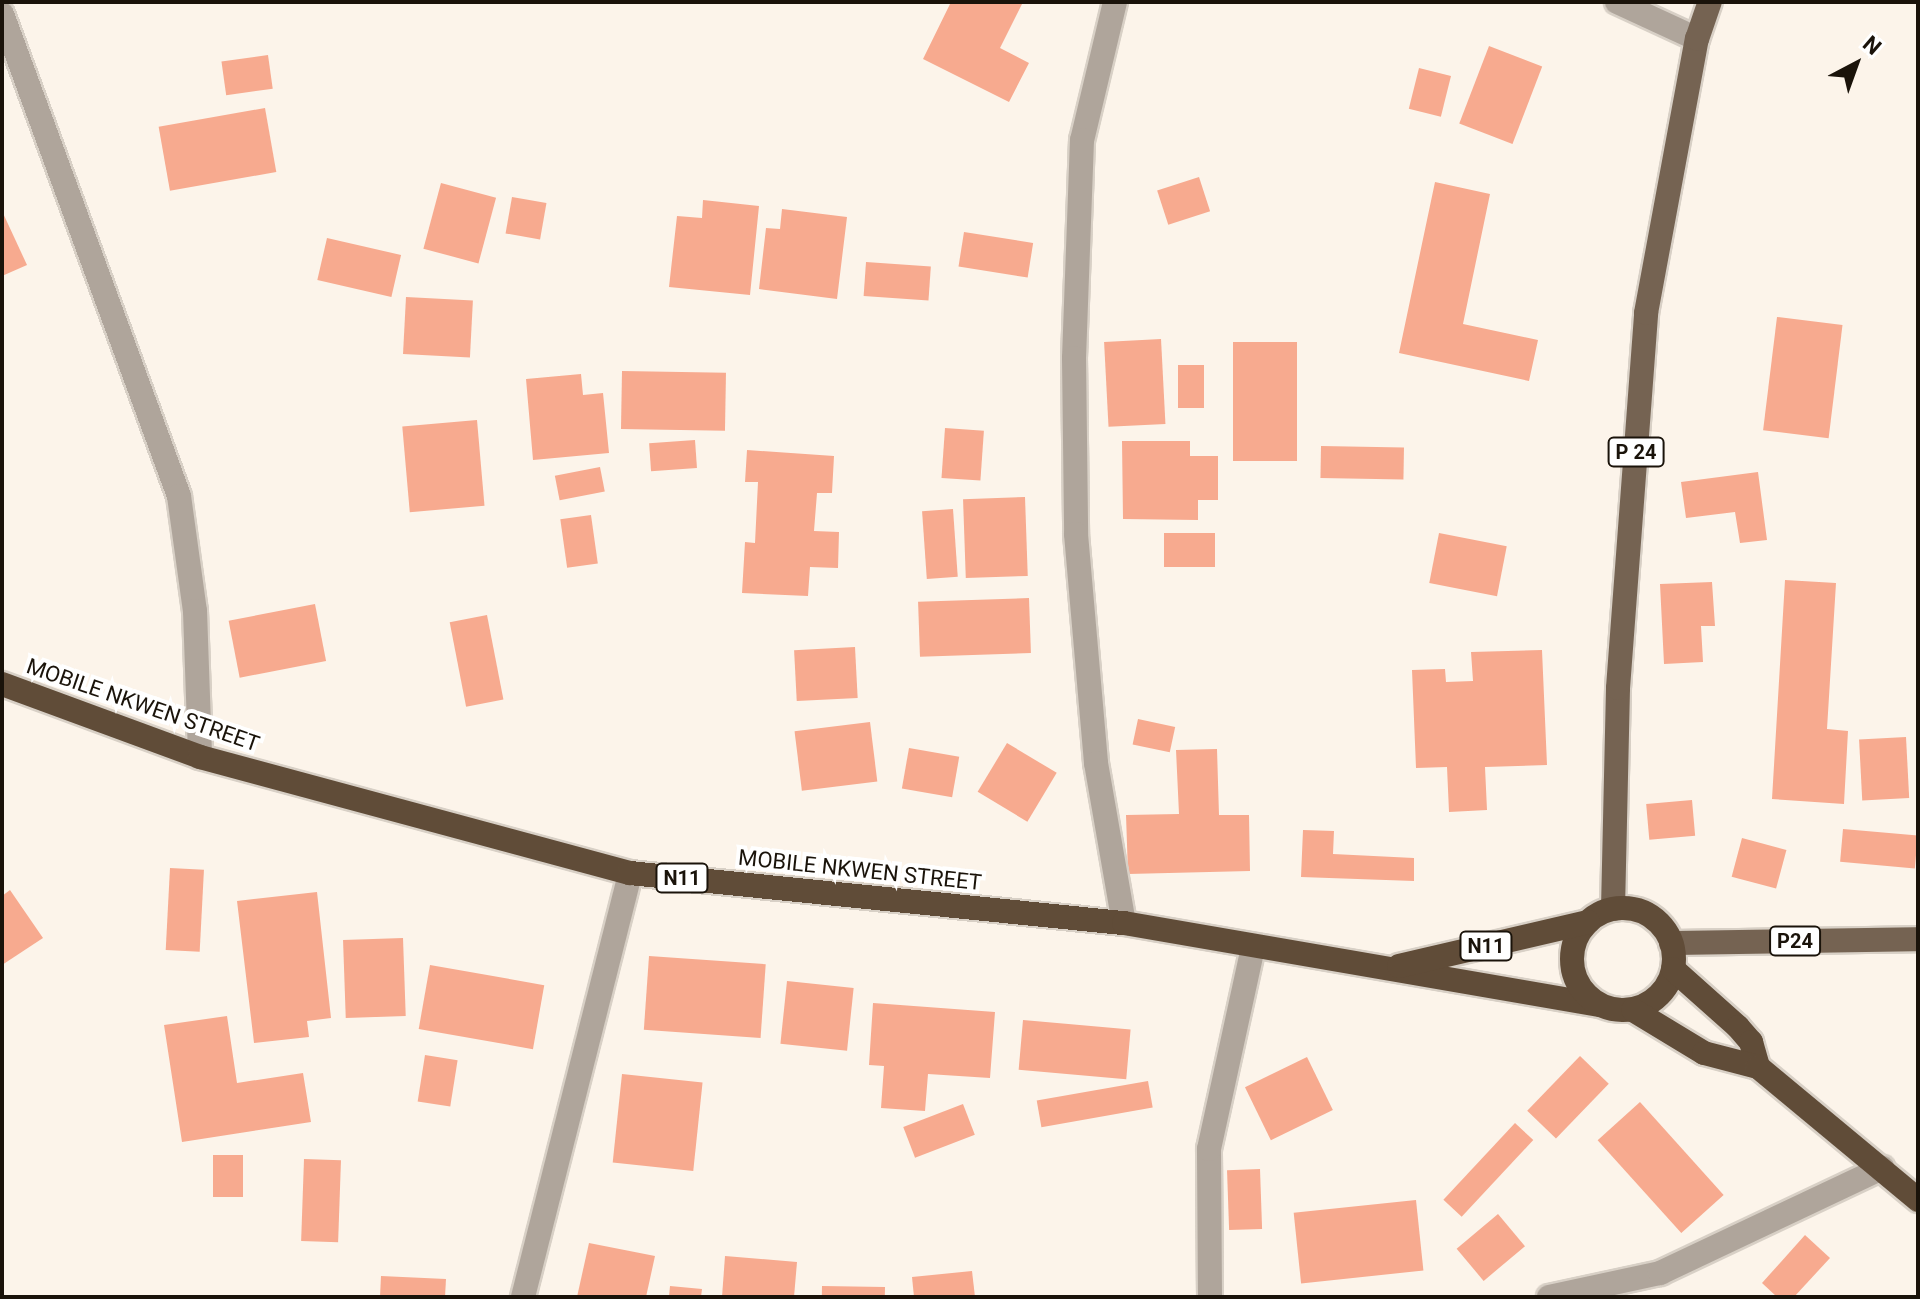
<!DOCTYPE html>
<html>
<head>
<meta charset="utf-8">
<style>
  body { margin:0 }
  #map { position:relative; width:1920px; height:1299px; overflow:hidden; background:#fcf4ea; font-family:Roboto,sans-serif }
  div>[style] { position:absolute }
  [style*='--x'] { left:calc(var(--x)*1px); top:calc(var(--y)*1px); width:calc(var(--w)*1px); rotate:calc(var(--a)*1deg) }
  .building>* { inset:0; background:#f7aa8f; transform-origin:0 0 }
  .roads { filter:drop-shadow(2px 0 #d8d0c6) drop-shadow(-2px 0 #d8d0c6) drop-shadow(0 2px #d8d0c6) drop-shadow(0 -2px #d8d0c6) }
  .street>* { height:24px; margin:-12px; padding:0 12px; transform-origin:12px; border-radius:12px; background:#afa59b }
  .primary>* { height:24px; margin:-12px; padding:0 12px; transform-origin:12px; border-radius:12px; background:#756352 }
  .highway>* { height:24px; margin:-12px; padding:0 12px; transform-origin:12px; border-radius:12px; background:#604c38 }
  .highway>.ring { margin:-12px; padding:0; box-sizing:content-box; background:none; border:24px solid #604c38; border-radius:50% }
  span { translate:-50% -50%; white-space:nowrap; text-align:center; line-height:1.15; -webkit-text-stroke:8px #fff; paint-order:stroke }
  .shield-label span { padding:2px 6px; background:#fff; border:2px solid; border-radius:6px; -webkit-text-stroke-width:0 }
  .shield-label { font-size:20px; color:#1a130a; font-weight:700 }
  .street-label { font-size:22px; color:#1a130a }
  .frame { position:absolute; inset:0; border:4px solid #1a130a; pointer-events:none }
  .north { position:absolute; left:1816px; top:24px; width:80px; height:80px; -webkit-text-stroke:6px #fff; paint-order:stroke; rotate:41deg; font-size:22px; font-weight:700; line-height:32px; text-align:center; color:#1a130a }
  .north::after { content:''; display:block; margin:auto; width:28px; height:36px; background:#1a130a; clip-path:polygon(50% 0,100% 100%,50% 72%,0 100%) }
</style>
</head>
<body>
<div id="map">
  <div class="building">
    <div style="clip-path:polygon(951px 2px,1023px 2px,1000px 48px,1029px 63px,1009px 102px,923px 59px)"></div>
    <div style="left:1489px;top:46px;width:57px;height:83px;rotate:21deg"></div>
    <div style="left:268px;top:55px;width:34px;height:47px;rotate:82deg"></div>
    <div style="left:1419px;top:68px;width:33px;height:42px;rotate:14deg"></div>
    <div style="left:265px;top:108px;width:65px;height:108px;rotate:80deg"></div>
    <div style="left:1199px;top:177px;width:36px;height:44px;rotate:72deg"></div>
    <div style="clip-path:polygon(1435px 182px,1490px 194px,1463px 324px,1538px 340px,1529px 381px,1399px 353px)"></div>
    <div style="left:441px;top:183px;width:57px;height:68px;rotate:15deg"></div>
    <div style="left:512px;top:197px;width:35px;height:37px;rotate:10deg"></div>
    <div style="clip-path:polygon(703px 200px,759px 206px,750px 295px,669px 287px,677px 216px,702px 218px)"></div>
    <div style="clip-path:polygon(782px 209px,847px 217px,837px 299px,759px 289px,766px 228px,780px 229px)"></div>
    <div style="clip-path:polygon(2px 211px,27px 265px,2px 276px)"></div>
    <div style="left:964px;top:232px;width:70px;height:35px;rotate:9deg"></div>
    <div style="left:327px;top:238px;width:76px;height:43px;rotate:13deg"></div>
    <div style="left:866px;top:262px;width:65px;height:34px;rotate:4deg"></div>
    <div style="left:406px;top:297px;width:67px;height:57px;rotate:3deg"></div>
    <div style="left:1777px;top:317px;width:66px;height:114px;rotate:7deg"></div>
    <div style="left:1161px;top:339px;width:85px;height:57px;rotate:87deg"></div>
    <div style="left:1297px;top:342px;width:119px;height:64px;rotate:90deg"></div>
    <div style="left:1178px;top:365px;width:26px;height:43px"></div>
    <div style="left:622px;top:371px;width:104px;height:58px;rotate:1deg"></div>
    <div style="clip-path:polygon(581px 374px,583px 395px,603px 393px,609px 453px,533px 460px,526px 379px)"></div>
    <div style="left:477px;top:420px;width:86px;height:75px;rotate:85deg"></div>
    <div style="left:945px;top:428px;width:39px;height:50px;rotate:4deg"></div>
    <div style="left:695px;top:440px;width:28px;height:46px;rotate:86deg"></div>
    <div style="clip-path:polygon(1122px 441px,1190px 441px,1190px 456px,1218px 456px,1218px 500px,1198px 500px,1198px 520px,1123px 519px)"></div>
    <div style="left:1321px;top:446px;width:83px;height:32px;rotate:1deg"></div>
    <div style="clip-path:polygon(747px 450px,834px 456px,832px 493px,817px 493px,814px 531px,839px 532px,838px 568px,810px 567px,808px 596px,742px 593px,745px 542px,755px 543px,758px 482px,745px 482px)"></div>
    <div style="left:600px;top:467px;width:25px;height:46px;rotate:79deg"></div>
    <div style="clip-path:polygon(1758px 472px,1767px 540px,1740px 543px,1735px 512px,1686px 518px,1681px 482px)"></div>
    <div style="left:1025px;top:497px;width:79px;height:62px;rotate:88deg"></div>
    <div style="left:953px;top:509px;width:68px;height:31px;rotate:86deg"></div>
    <div style="left:591px;top:515px;width:49px;height:31px;rotate:82deg"></div>
    <div style="left:1164px;top:533px;width:51px;height:34px"></div>
    <div style="left:1439px;top:533px;width:69px;height:51px;rotate:11deg"></div>
    <div style="clip-path:polygon(1785px 580px,1836px 583px,1827px 729px,1848px 731px,1844px 804px,1772px 799px)"></div>
    <div style="clip-path:polygon(1712px 582px,1715px 626px,1701px 626px,1703px 662px,1664px 664px,1660px 584px)"></div>
    <div style="left:1029px;top:598px;width:55px;height:111px;rotate:88deg"></div>
    <div style="left:315px;top:604px;width:58px;height:88px;rotate:79deg"></div>
    <div style="left:487px;top:615px;width:86px;height:38px;rotate:79deg"></div>
    <div style="left:855px;top:647px;width:51px;height:61px;rotate:87deg"></div>
    <div style="clip-path:polygon(1542px 650px,1547px 765px,1485px 767px,1487px 810px,1449px 812px,1447px 767px,1416px 768px,1412px 670px,1445px 669px,1446px 682px,1473px 681px,1471px 652px)"></div>
    <div style="left:1138px;top:719px;width:38px;height:26px;rotate:12deg"></div>
    <div style="left:870px;top:722px;width:60px;height:76px;rotate:83deg"></div>
    <div style="left:1906px;top:737px;width:61px;height:47px;rotate:87deg"></div>
    <div style="left:1007px;top:743px;width:58px;height:57px;rotate:31deg"></div>
    <div style="left:909px;top:748px;width:51px;height:41px;rotate:10deg"></div>
    <div style="clip-path:polygon(1217px 749px,1219px 815px,1249px 815px,1250px 871px,1128px 874px,1126px 815px,1179px 814px,1176px 750px)"></div>
    <div style="left:1692px;top:800px;width:36px;height:46px;rotate:85deg"></div>
    <div style="left:1843px;top:829px;width:75px;height:33px;rotate:5deg"></div>
    <div style="clip-path:polygon(1303px 830px,1334px 831px,1333px 854px,1414px 858px,1414px 881px,1301px 877px)"></div>
    <div style="left:1742px;top:838px;width:46px;height:40px;rotate:15deg"></div>
    <div style="left:170px;top:868px;width:34px;height:82px;rotate:3deg"></div>
    <div style="clip-path:polygon(10px 890px,43px 938px,2px 965px,2px 896px)"></div>
    <div style="clip-path:polygon(317px 892px,331px 1018px,307px 1021px,309px 1037px,254px 1043px,237px 901px)"></div>
    <div style="left:403px;top:938px;width:78px;height:60px;rotate:88deg"></div>
    <div style="left:649px;top:956px;width:117px;height:74px;rotate:4deg"></div>
    <div style="left:430px;top:965px;width:116px;height:65px;rotate:10deg"></div>
    <div style="left:787px;top:981px;width:67px;height:63px;rotate:6deg"></div>
    <div style="clip-path:polygon(873px 1003px,995px 1012px,990px 1078px,928px 1074px,925px 1111px,881px 1108px,884px 1066px,869px 1065px)"></div>
    <div style="clip-path:polygon(227px 1016px,237px 1083px,303px 1073px,311px 1122px,182px 1142px,164px 1025px)"></div>
    <div style="left:1023px;top:1020px;width:108px;height:50px;rotate:5deg"></div>
    <div style="left:425px;top:1055px;width:33px;height:47px;rotate:9deg"></div>
    <div style="left:1580px;top:1056px;width:40px;height:76px;rotate:44deg"></div>
    <div style="left:1307px;top:1057px;width:59px;height:69px;rotate:64deg"></div>
    <div style="left:622px;top:1074px;width:81px;height:89px;rotate:6deg"></div>
    <div style="left:1148px;top:1081px;width:27px;height:113px;rotate:80deg"></div>
    <div style="left:1640px;top:1102px;width:125px;height:57px;rotate:48deg"></div>
    <div style="left:963px;top:1104px;width:33px;height:64px;rotate:69deg"></div>
    <div style="left:1515px;top:1123px;width:25px;height:105px;rotate:43deg"></div>
    <div style="left:213px;top:1155px;width:30px;height:42px"></div>
    <div style="left:304px;top:1159px;width:37px;height:82px;rotate:2deg"></div>
    <div style="left:1260px;top:1169px;width:60px;height:33px;rotate:88deg"></div>
    <div style="left:1416px;top:1200px;width:71px;height:123px;rotate:84deg"></div>
    <div style="left:1498px;top:1214px;width:42px;height:54px;rotate:50deg"></div>
    <div style="clip-path:polygon(1805px 1235px,1830px 1258px,1794px 1297px,1777px 1297px,1762px 1283px)"></div>
    <div style="clip-path:polygon(589px 1243px,655px 1256px,646px 1297px,577px 1297px)"></div>
    <div style="clip-path:polygon(725px 1256px,797px 1262px,794px 1297px,722px 1297px)"></div>
    <div style="clip-path:polygon(972px 1271px,975px 1297px,914px 1297px,912px 1277px)"></div>
    <div style="clip-path:polygon(381px 1276px,446px 1279px,445px 1297px,380px 1297px)"></div>
    <div style="clip-path:polygon(670px 1286px,702px 1289px,701px 1297px,669px 1297px)"></div>
    <div style="left:822px;top:1286px;width:63px;height:11px;rotate:1deg"></div>
  </div>
  <div class="roads">
    <div class="street">
      <div style="--x:1115;--y:2;--w:142;--a:103.4"></div>
      <div style="--x:1082;--y:140;--w:218;--a:92.1"></div>
      <div style="--x:1074;--y:358;--w:176;--a:89.3"></div>
      <div style="--x:1076;--y:534;--w:230;--a:85"></div>
      <div style="--x:1096;--y:763;--w:162;--a:80.1"></div>
      <div style="--x:1617;--y:2;--w:88;--a:24.8"></div>
      <div style="--x:2;--y:14;--w:513;--a:69.84"></div>
      <div style="--x:179;--y:496;--w:116;--a:82.1"></div>
      <div style="--x:195;--y:611;--w:146;--a:88"></div>
      <div style="--x:523;--y:1297;--w:437;--a:-75.8"></div>
      <div style="--x:1210;--y:1297;--w:148;--a:-90.4"></div>
      <div style="--x:1209;--y:1149;--w:206;--a:-77.7"></div>
      <div style="--x:1549;--y:1297;--w:114;--a:-12.2"></div>
      <div style="--x:1660;--y:1273;--w:246;--a:-25.3"></div>
    </div>
    <div class="primary">
      <div style="--x:1613;--y:909;--w:221;--a:-88.7"></div>
      <div style="--x:1618;--y:688;--w:376;--a:-85.7"></div>
      <div style="--x:1646;--y:313;--w:279;--a:-79.5"></div>
      <div style="--x:1697;--y:39;--w:39;--a:-71"></div>
      <div style="--x:1671;--y:943;--w:247;--a:-0.9"></div>
    </div>
    <div class="highway">
      <div style="--x:2;--y:684;--w:211;--a:20.2"></div>
      <div style="--x:200;--y:757;--w:445;--a:15.1"></div>
      <div style="--x:630;--y:873;--w:497;--a:5.8"></div>
      <div style="--x:1124;--y:923;--w:482;--a:9.8"></div>
      <div class="ring" style="left:1572px;top:908px;width:78px;height:78px"></div>
      <div style="--x:1399;--y:966;--w:194;--a:-13.1"></div>
      <div style="--x:1673;--y:969;--w:87;--a:41.7"></div>
      <div style="--x:1738;--y:1027;--w:20;--a:49"></div>
      <div style="--x:1751;--y:1042;--w:26;--a:74"></div>
      <div style="--x:1633;--y:1010;--w:83;--a:31.2"></div>
      <div style="--x:1704;--y:1053;--w:56;--a:14.5"></div>
      <div style="--x:1758;--y:1067;--w:208;--a:39.7"></div>
    </div>
  </div>
  <div class="shield-label">
    <span style="left:1636px;top:452px">P 24</span>
    <span style="left:682px;top:878px">N11</span>
    <span style="left:1795px;top:941px">P24</span>
    <span style="left:1486px;top:946px">N11</span>
  </div>
  <div class="street-label">
    <span style="left:143px;top:705px;rotate:19deg">MOBILE NKWEN STREET</span>
    <span style="left:860px;top:870px;rotate:6deg">MOBILE NKWEN STREET</span>
  </div>
  <div class="frame"></div>
  <div class="north">N</div>
</div>
</body>
</html>
